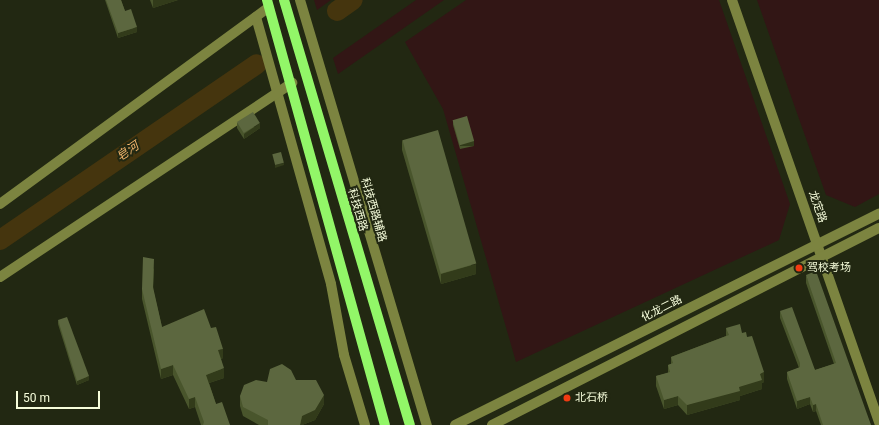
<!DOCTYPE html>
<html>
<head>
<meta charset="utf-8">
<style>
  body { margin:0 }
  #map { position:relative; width:879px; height:425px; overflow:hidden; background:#222812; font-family:Roboto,"Noto Sans SC",sans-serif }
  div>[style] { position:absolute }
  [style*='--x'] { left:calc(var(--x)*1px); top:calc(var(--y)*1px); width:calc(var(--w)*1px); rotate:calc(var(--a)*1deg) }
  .green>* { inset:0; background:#321615 }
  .river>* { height:20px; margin:-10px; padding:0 10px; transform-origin:10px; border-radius:10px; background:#45350e }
  .minor>* { height:10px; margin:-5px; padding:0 5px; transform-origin:5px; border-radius:5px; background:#7c8440 }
  .major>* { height:10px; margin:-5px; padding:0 5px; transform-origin:5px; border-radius:5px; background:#92f668 }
  .wall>* { inset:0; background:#49552c }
  .shaded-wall>* { inset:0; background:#323b1a; transform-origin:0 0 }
  .building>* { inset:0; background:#5c673f; transform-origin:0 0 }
  .dots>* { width:11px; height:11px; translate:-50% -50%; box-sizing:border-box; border:2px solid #222812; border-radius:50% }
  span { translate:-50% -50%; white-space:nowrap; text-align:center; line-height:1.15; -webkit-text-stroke:4px #222812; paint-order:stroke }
  .street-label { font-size:11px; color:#f6fddb }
  .poi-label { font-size:11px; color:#f6fddb }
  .left { translate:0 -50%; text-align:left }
  .water-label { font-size:12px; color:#f7b96f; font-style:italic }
  .scale { position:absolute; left:16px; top:391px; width:84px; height:18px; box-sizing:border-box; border:2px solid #f6fddb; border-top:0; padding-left:5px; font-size:12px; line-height:14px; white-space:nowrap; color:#f6fddb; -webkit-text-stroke:3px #222812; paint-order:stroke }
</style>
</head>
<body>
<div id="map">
  <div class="green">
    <div style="clip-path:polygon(314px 0,331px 0,317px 10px)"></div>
    <div style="clip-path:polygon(416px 0,444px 0,338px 74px,333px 58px)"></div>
    <div style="clip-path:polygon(466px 0,719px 0,790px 204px,779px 240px,516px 362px,443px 109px,405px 42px)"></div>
    <div style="clip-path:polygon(757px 0,879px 0,879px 194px,855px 207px,826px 195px)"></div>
  </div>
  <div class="river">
    <div style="--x:337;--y:11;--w:19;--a:-35"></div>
    <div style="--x:0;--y:240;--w:311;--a:-34.4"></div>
  </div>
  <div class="minor">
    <div style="--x:300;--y:0;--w:444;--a:73.4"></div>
    <div style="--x:732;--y:0;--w:447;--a:70.8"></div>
    <div style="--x:256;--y:17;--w:277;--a:74.3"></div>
    <div style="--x:331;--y:284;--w:72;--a:79.6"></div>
    <div style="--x:344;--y:355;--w:73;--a:73.3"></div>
    <div style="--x:0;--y:204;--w:333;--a:-36.2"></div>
    <div style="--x:0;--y:277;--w:351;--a:-33.6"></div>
    <div style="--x:455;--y:425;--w:474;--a:-26.5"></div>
    <div style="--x:492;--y:425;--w:434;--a:-27"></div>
  </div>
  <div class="major">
    <div style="--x:267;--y:0;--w:441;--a:74.5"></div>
    <div style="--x:284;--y:0;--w:443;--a:73.5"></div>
  </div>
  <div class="wall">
    <div style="clip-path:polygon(105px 0,121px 0,125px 11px,137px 32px,118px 38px)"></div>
    <div style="clip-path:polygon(150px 0,178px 0,153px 8px)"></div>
    <div style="clip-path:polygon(453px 120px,474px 146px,460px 149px,453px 125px)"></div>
    <div style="clip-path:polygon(237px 123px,260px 128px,244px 139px,237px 128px)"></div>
    <div style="clip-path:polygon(402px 140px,476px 274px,441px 284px,402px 150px)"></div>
    <div style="clip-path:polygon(154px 268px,153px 289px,162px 327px,211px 328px,223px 358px,221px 359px,224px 378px,209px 383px,216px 404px,230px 425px,201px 425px,195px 407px,189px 409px,173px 375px,161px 379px,142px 299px,142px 289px)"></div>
    <div style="clip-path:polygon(806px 275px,871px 425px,821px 425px,816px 411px,813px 412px,810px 404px,797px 409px,787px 379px,787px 372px,799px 368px,780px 318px,780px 311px,815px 370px,834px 364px,806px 283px)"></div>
    <div style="clip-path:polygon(58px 320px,89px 380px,77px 385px,58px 324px)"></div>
    <div style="clip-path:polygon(726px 328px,742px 333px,747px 337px,764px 382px,762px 383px,762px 389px,740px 396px,740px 400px,687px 415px,678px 405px,664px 409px,656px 386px,656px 376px,668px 373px,668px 365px,671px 364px,671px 357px,726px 336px)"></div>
    <div style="clip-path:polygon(296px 380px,324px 404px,315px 420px,302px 425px,259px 425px,243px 416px,240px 406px,240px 396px,267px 382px)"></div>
  </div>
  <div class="shaded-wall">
    <div style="clip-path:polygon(153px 0,178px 0,153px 8px)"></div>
    <div style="clip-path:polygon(137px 27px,137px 32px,118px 38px,118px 33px)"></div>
    <div style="clip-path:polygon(260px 123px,260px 128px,244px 139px,244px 134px)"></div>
    <div style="left:474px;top:141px;width:5px;height:14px;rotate:90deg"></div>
    <div style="clip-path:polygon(284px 163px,284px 165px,275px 168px,275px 165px)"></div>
    <div style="clip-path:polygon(154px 259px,154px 268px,153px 296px,153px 287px)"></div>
    <div style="clip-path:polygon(476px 264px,476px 274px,441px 284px,441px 274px)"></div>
    <div style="clip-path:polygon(223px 349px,223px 358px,218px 360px,218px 350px)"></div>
    <div style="clip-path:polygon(173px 365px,173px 375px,161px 379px,161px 369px)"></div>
    <div style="clip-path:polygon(224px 368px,224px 378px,206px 384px,206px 375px)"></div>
    <div style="clip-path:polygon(764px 372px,764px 382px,762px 383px,762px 389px,740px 396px,740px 400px,687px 415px,687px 405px,739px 387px,760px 374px)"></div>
    <div style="clip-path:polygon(89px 376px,89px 380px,77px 385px,77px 381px)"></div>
    <div style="clip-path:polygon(324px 395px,324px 404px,315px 420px,302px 425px,300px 425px,302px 416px)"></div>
    <div style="clip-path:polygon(678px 396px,678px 405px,664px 409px,664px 400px)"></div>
    <div style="clip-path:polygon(195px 397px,195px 407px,189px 409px,189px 399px)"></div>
    <div style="clip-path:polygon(810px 397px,810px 404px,797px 409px,797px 401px)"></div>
    <div style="clip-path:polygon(816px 404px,816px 411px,813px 412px,813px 405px)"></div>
  </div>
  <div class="building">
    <div style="clip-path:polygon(106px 0,121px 0,125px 11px,131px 9px,137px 27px,118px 33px)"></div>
    <div style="left:253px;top:112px;width:13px;height:19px;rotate:58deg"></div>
    <div style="left:467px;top:116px;width:26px;height:15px;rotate:74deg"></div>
    <div style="left:438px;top:130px;width:139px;height:37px;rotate:74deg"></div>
    <div style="left:281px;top:152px;width:11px;height:9px;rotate:75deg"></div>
    <div style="clip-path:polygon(143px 257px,154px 259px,153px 287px,162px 327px,204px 309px,211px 328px,216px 327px,223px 349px,218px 350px,224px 368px,206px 375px,216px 404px,222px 402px,230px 425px,203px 425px,204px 422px,195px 397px,189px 399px,173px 365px,161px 369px,142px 289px)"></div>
    <div style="clip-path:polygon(816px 271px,871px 425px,823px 425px,816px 404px,813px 405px,810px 397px,797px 401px,787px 372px,800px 367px,800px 363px,780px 311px,792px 307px,815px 370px,836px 363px,806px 275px)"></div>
    <div style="clip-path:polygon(67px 317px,89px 376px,77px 381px,58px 320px)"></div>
    <div style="clip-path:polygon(740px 324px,742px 333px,746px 332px,747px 337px,752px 336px,764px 372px,760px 374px,762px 380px,739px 387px,740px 391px,687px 405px,678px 396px,664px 400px,656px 376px,670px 372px,668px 365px,673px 363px,671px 357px,729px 335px,726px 328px)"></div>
    <div style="clip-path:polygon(282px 364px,291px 370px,296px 380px,316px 380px,324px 395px,315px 410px,302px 416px,300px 425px,268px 425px,268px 420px,243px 407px,240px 396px,244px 385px,256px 380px,267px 382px,270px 369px)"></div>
  </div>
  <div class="dots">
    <div style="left:799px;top:268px;background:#f13b12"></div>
    <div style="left:567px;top:398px;background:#f13b12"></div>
  </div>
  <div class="street-label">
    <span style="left:817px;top:207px;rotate:71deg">龙定路</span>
    <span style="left:357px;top:210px;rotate:74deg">科技西路</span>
    <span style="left:373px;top:210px;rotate:74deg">科技西路辅路</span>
    <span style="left:662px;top:309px;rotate:-27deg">化龙二路</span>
  </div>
  <div class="poi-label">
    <span class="left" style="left:807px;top:268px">驾校考场</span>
    <span class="left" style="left:575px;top:398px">北石桥</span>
  </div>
  <div class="water-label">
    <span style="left:128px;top:152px;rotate:-34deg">皂河</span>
  </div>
  <div class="scale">50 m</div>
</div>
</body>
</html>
